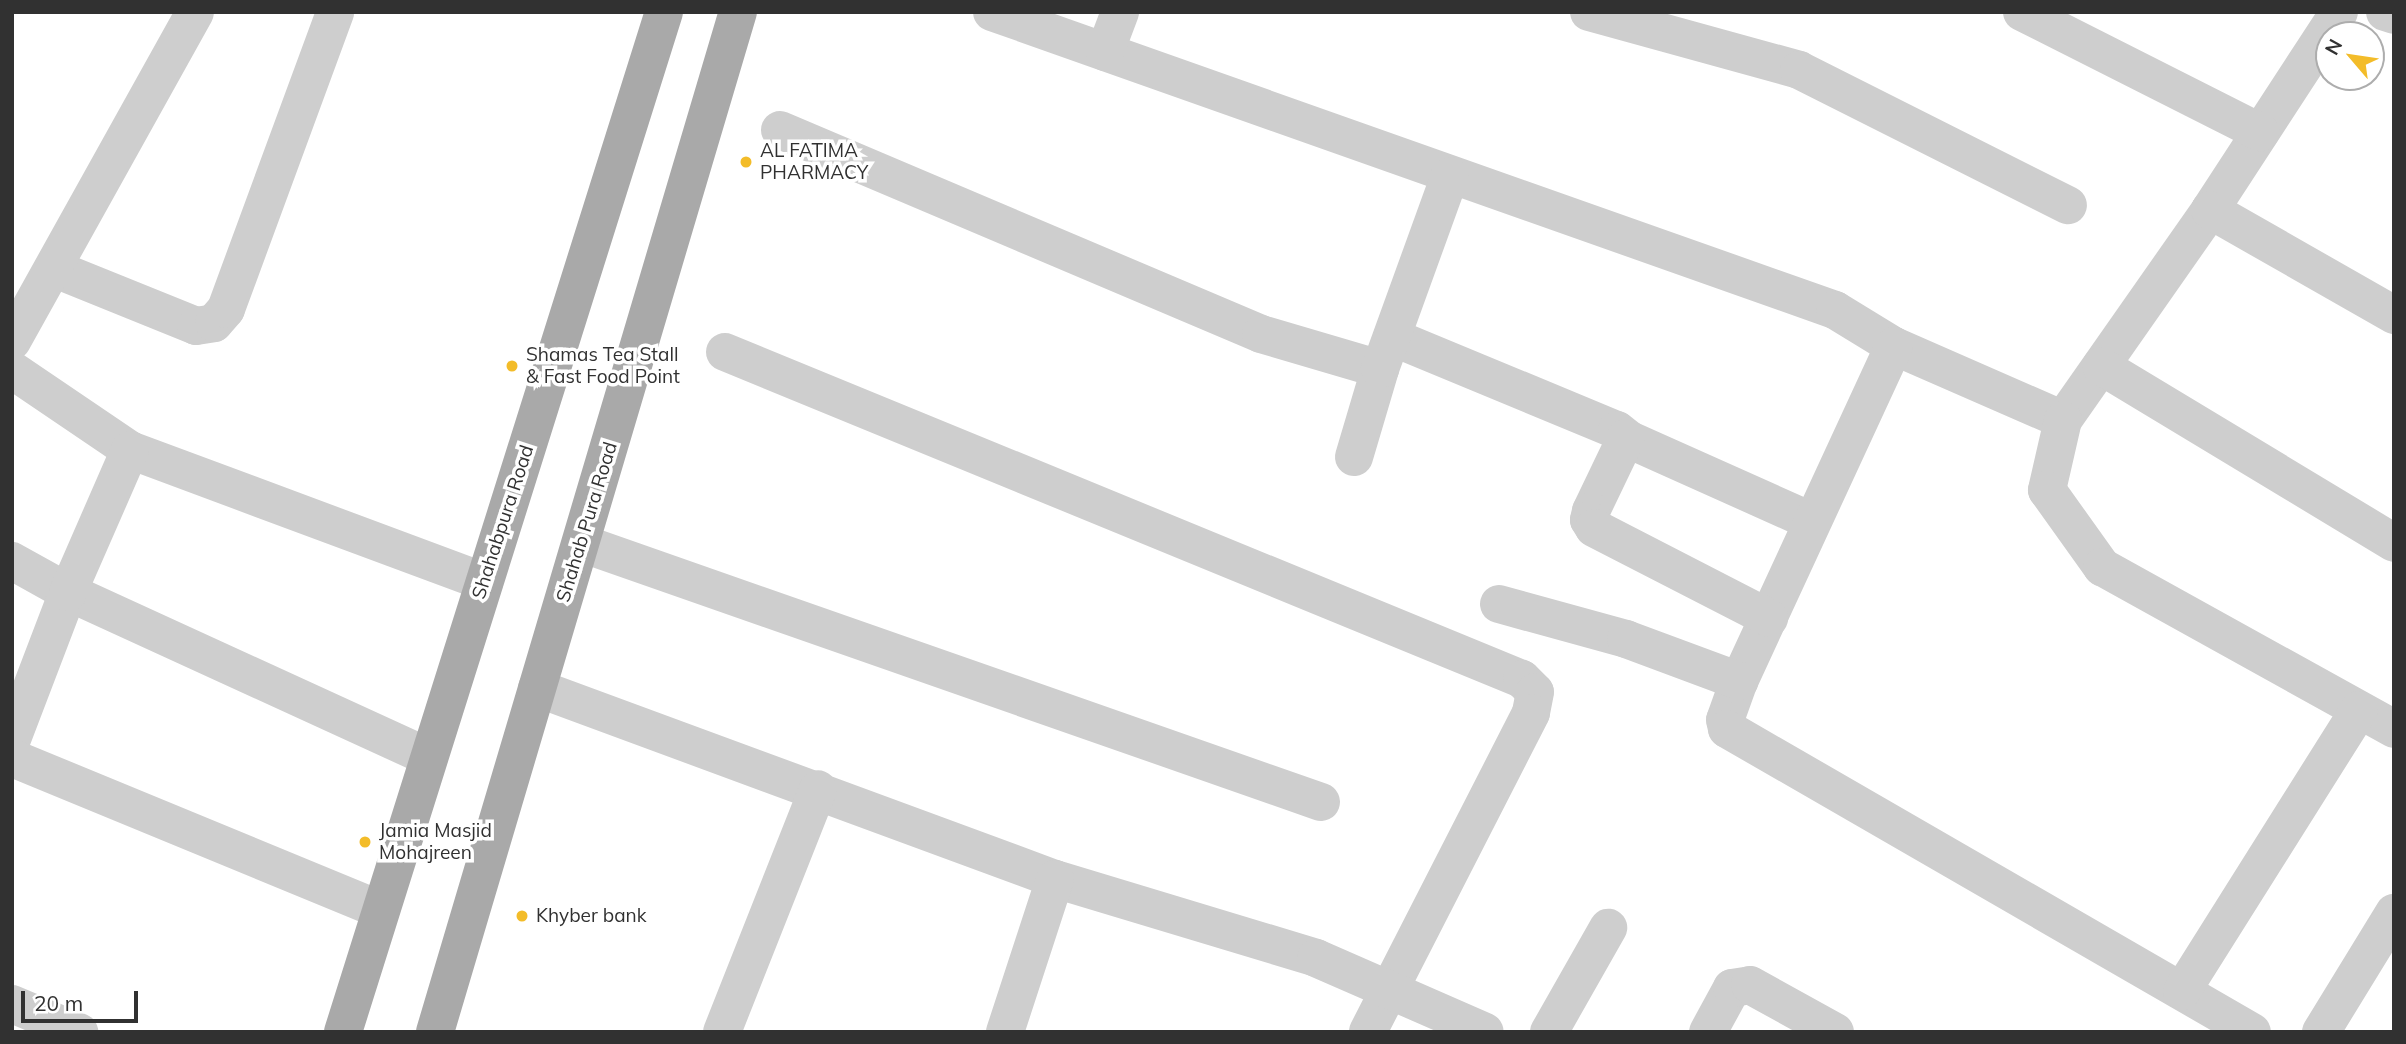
<!DOCTYPE html>
<html>
<head>
<meta charset="utf-8">
<style>
  body { margin:0 }
  #map { position:relative; width:2406px; height:1044px; overflow:hidden; background:#fff; font-family:Mulish,sans-serif }
  div>[style] { position:absolute }
  [style*='--x'] { left:calc(var(--x)*1px); top:calc(var(--y)*1px); width:calc(var(--w)*1px); rotate:calc(var(--a)*1deg) }
  .minor>* { height:38px; margin:-19px; padding:0 19px; transform-origin:19px; border-radius:19px; background:#cecece }
  .major>* { height:38px; margin:-19px; padding:0 19px; transform-origin:19px; border-radius:19px; background:#a9a9a9 }
  .dots>* { width:19px; height:19px; translate:-50% -50%; box-sizing:border-box; border:4px solid #fff; border-radius:50% }
  span { translate:-50% -50%; white-space:nowrap; text-align:center; line-height:1.15; -webkit-text-stroke:7px #fff; paint-order:stroke }
  .poi-label { font-size:19px; color:#313131 }
  .left { translate:0 -50%; text-align:left }
  .street-label { font-size:19px; color:#313131 }
  .frame { position:absolute; inset:0; border:14px solid #313131; pointer-events:none }
  .north { position:absolute; left:2315px; top:21px; width:70px; height:70px; box-sizing:border-box; background:#fff; border:2px solid #adadad; border-radius:50%; rotate:299deg; font-size:19px; font-weight:700; line-height:28px; text-align:center; color:#313131 }
  .north::after { content:''; display:block; margin:auto; width:24px; height:32px; background:#f3bc29; clip-path:polygon(50% 0,100% 100%,50% 72%,0 100%) }
  .scale { position:absolute; left:21px; top:991px; width:117px; height:32px; box-sizing:border-box; border:4px solid #313131; border-top:0; padding-left:9px; font-size:21px; line-height:24px; white-space:nowrap; color:#313131; -webkit-text-stroke:5px #fff; paint-order:stroke }
</style>
</head>
<body>
<div id="map">
  <div class="minor">
    <div style="--x:992;--y:12;--w:894;--a:19.47"></div>
    <div style="--x:1835;--y:310;--w:69;--a:31.4"></div>
    <div style="--x:1894;--y:346;--w:184;--a:23.6"></div>
    <div style="--x:2063;--y:420;--w:256;--a:-55"></div>
    <div style="--x:2210;--y:210;--w:236;--a:-56.9"></div>
    <div style="--x:1589;--y:12;--w:218;--a:15.4"></div>
    <div style="--x:1799;--y:70;--w:301;--a:26.7"></div>
    <div style="--x:2022;--y:12;--w:267;--a:26.8"></div>
    <div style="--x:2385;--y:12;--w:9;--a:18"></div>
    <div style="--x:1105;--y:52;--w:43;--a:-69.4"></div>
    <div style="--x:780;--y:130;--w:522;--a:22.98"></div>
    <div style="--x:1261;--y:334;--w:124;--a:16.4"></div>
    <div style="--x:2210;--y:210;--w:212;--a:29.7"></div>
    <div style="--x:55;--y:269;--w:152;--a:22"></div>
    <div style="--x:196;--y:326;--w:18;--a:-9"></div>
    <div style="--x:214;--y:323;--w:18;--a:-49"></div>
    <div style="--x:226;--y:309;--w:316;--a:-69.8"></div>
    <div style="--x:1392;--y:337;--w:243;--a:22.5"></div>
    <div style="--x:1617;--y:430;--w:16;--a:38"></div>
    <div style="--x:1630;--y:440;--w:198;--a:24.1"></div>
    <div style="--x:12;--y:341;--w:376;--a:-60.9"></div>
    <div style="--x:1894;--y:346;--w:369;--a:114.8"></div>
    <div style="--x:1739;--y:681;--w:41;--a:109.7"></div>
    <div style="--x:1725;--y:720;--w:9;--a:77"></div>
    <div style="--x:1727;--y:729;--w:606;--a:29.99"></div>
    <div style="--x:725;--y:352;--w:861;--a:22.31"></div>
    <div style="--x:1522;--y:679;--w:18;--a:45"></div>
    <div style="--x:1535;--y:692;--w:21;--a:101"></div>
    <div style="--x:1531;--y:713;--w:358;--a:117.1"></div>
    <div style="--x:2101;--y:366;--w:342;--a:31.1"></div>
    <div style="--x:12;--y:370;--w:143;--a:34.1"></div>
    <div style="--x:130;--y:450;--w:378;--a:20.4"></div>
    <div style="--x:2063;--y:420;--w:72;--a:102.9"></div>
    <div style="--x:2047;--y:490;--w:95;--a:54.5"></div>
    <div style="--x:2102;--y:567;--w:334;--a:29"></div>
    <div style="--x:1626;--y:438;--w:81;--a:115.6"></div>
    <div style="--x:1591;--y:511;--w:9;--a:103"></div>
    <div style="--x:1589;--y:520;--w:9;--a:58"></div>
    <div style="--x:1594;--y:528;--w:197;--a:27.2"></div>
    <div style="--x:1354;--y:457;--w:92;--a:-73.5"></div>
    <div style="--x:1380;--y:369;--w:205;--a:-70.1"></div>
    <div style="--x:581;--y:543;--w:784;--a:19.29"></div>
    <div style="--x:12;--y:561;--w:64;--a:29"></div>
    <div style="--x:68;--y:592;--w:397;--a:24.6"></div>
    <div style="--x:1499;--y:604;--w:132;--a:15.4"></div>
    <div style="--x:1626;--y:639;--w:121;--a:20.4"></div>
    <div style="--x:537;--y:688;--w:552;--a:20.24"></div>
    <div style="--x:1055;--y:879;--w:273;--a:16.8"></div>
    <div style="--x:1316;--y:958;--w:184;--a:23.6"></div>
    <div style="--x:12;--y:739;--w:157;--a:-69.1"></div>
    <div style="--x:68;--y:592;--w:155;--a:-66.4"></div>
    <div style="--x:12;--y:758;--w:399;--a:22.4"></div>
    <div style="--x:2182;--y:991;--w:332;--a:-57.8"></div>
    <div style="--x:12;--y:1004;--w:73;--a:22.7"></div>
    <div style="--x:722;--y:1032;--w:261;--a:-68.4"></div>
    <div style="--x:1005;--y:1032;--w:161;--a:-71.9"></div>
    <div style="--x:1549;--y:1032;--w:120;--a:-60.4"></div>
    <div style="--x:1708;--y:1032;--w:50;--a:-61.4"></div>
    <div style="--x:1732;--y:988;--w:18;--a:-9"></div>
    <div style="--x:1750;--y:985;--w:97;--a:28.9"></div>
    <div style="--x:2321;--y:1032;--w:140;--a:-58.5"></div>
  </div>
  <div class="major">
    <div style="--x:343;--y:1032;--w:1069;--a:-72.53"></div>
    <div style="--x:435;--y:1032;--w:1064;--a:-73.46"></div>
  </div>
  <div class="dots">
    <div style="left:746px;top:162px;background:#f3bc29"></div>
    <div style="left:512px;top:366px;background:#f3bc29"></div>
    <div style="left:365px;top:842px;background:#f3bc29"></div>
    <div style="left:522px;top:916px;background:#f3bc29"></div>
  </div>
  <div class="poi-label">
    <span class="left" style="left:760px;top:162px">AL FATIMA<br>PHARMACY</span>
    <span class="left" style="left:526px;top:366px">Shamas Tea Stall<br>&amp; Fast Food Point</span>
    <span class="left" style="left:379px;top:842px">Jamia Masjid<br>Mohajreen</span>
    <span class="left" style="left:536px;top:916px">Khyber bank</span>
  </div>
  <div class="street-label">
    <span style="left:503px;top:522px;rotate:-72deg">Shahabpura Road</span>
    <span style="left:587px;top:522px;rotate:-73deg">Shahab Pura Road</span>
  </div>
  <div class="frame"></div>
  <div class="north">N</div>
  <div class="scale">20 m</div>
</div>
</body>
</html>
